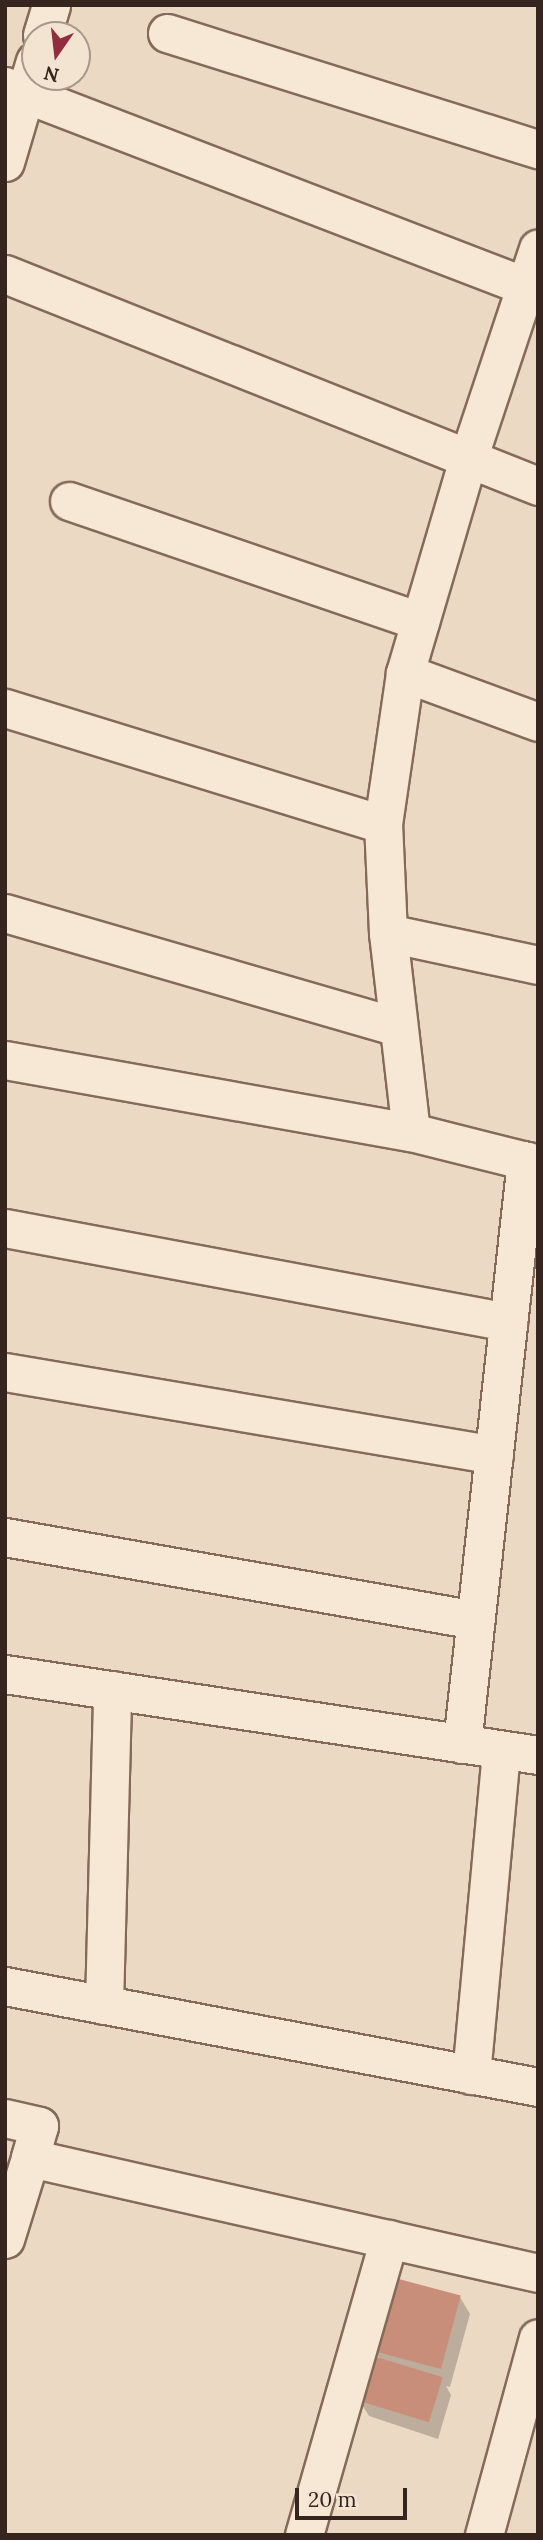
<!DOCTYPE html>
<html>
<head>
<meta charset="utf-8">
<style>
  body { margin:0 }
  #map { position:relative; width:543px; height:2540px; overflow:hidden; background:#ecd9c3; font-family:Lora,serif }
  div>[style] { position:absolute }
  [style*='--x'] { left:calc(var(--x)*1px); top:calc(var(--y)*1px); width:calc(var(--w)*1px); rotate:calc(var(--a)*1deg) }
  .shadow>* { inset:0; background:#0003 }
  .building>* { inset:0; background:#c88e7a; transform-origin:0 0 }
  .roads { filter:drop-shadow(2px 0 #856a5a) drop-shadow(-2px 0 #856a5a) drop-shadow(0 2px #856a5a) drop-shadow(0 -2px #856a5a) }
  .minor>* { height:37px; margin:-18.5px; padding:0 18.5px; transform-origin:18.5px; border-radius:18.5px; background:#f7e7d5 }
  span { translate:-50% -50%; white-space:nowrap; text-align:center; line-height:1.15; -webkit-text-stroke:5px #f3e4d2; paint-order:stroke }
  .frame { position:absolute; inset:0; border:7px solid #35251e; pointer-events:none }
  .north { position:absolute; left:21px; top:21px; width:70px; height:70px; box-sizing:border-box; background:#f3e4d2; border:2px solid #a7988a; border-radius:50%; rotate:194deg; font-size:19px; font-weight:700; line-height:28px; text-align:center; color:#35251e }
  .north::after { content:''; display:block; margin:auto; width:24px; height:32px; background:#912d3f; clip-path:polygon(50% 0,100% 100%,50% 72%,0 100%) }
  .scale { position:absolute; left:295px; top:2488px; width:112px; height:32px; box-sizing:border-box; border:4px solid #35251e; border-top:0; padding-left:9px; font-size:21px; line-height:24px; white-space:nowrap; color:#35251e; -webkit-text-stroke:5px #f3e4d2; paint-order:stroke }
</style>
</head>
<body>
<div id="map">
  <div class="shadow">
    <div style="clip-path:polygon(460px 2297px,470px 2314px,450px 2387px,446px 2386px,451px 2395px,438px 2439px,369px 2416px,359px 2400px,380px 2360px,375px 2350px)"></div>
  </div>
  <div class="building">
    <div style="left:395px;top:2278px;width:68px;height:76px;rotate:15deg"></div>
    <div style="left:370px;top:2355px;width:76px;height:47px;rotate:17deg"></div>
  </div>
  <div class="roads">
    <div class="minor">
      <div style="--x:167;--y:33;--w:389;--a:17.4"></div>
      <div style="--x:42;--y:35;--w:31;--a:-73"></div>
      <div style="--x:5;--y:86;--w:571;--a:21.04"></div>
      <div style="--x:5;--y:162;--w:105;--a:-73.5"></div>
      <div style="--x:5;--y:274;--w:574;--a:21.69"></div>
      <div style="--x:69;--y:501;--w:371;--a:18.9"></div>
      <div style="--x:405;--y:673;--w:142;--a:20.2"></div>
      <div style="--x:5;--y:708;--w:395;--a:17.1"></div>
      <div style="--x:5;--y:913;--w:409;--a:16.2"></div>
      <div style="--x:388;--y:933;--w:153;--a:12"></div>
      <div style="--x:5;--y:1060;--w:412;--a:10.1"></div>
      <div style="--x:411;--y:1132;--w:131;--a:14.1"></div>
      <div style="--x:411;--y:1132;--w:200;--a:-96.6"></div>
      <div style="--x:388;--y:933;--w:109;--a:-92.6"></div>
      <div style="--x:383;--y:824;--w:153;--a:-81.7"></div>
      <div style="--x:405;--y:673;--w:223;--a:-73.6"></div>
      <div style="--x:468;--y:459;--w:222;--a:-71.6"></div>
      <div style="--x:5;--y:1228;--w:512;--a:10.59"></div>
      <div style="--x:5;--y:1372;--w:496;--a:9.6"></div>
      <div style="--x:5;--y:1537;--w:478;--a:10"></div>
      <div style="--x:5;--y:1674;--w:539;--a:8.64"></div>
      <div style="--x:462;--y:1744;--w:587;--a:-83.74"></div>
      <div style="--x:5;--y:1986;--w:542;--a:10.73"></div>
      <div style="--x:104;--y:2005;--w:315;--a:-88.5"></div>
      <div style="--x:471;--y:2075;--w:326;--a:-84.7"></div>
      <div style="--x:5;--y:2118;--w:35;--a:13"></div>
      <div style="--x:39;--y:2126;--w:33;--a:106"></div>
      <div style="--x:30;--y:2158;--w:521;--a:12.76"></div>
      <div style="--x:5;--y:2239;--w:85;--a:-72.8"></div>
      <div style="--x:304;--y:2535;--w:308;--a:-74"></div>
      <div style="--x:484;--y:2535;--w:204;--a:-74.7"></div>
    </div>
  </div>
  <div class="frame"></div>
  <div class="north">N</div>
  <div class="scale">20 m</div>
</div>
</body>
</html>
